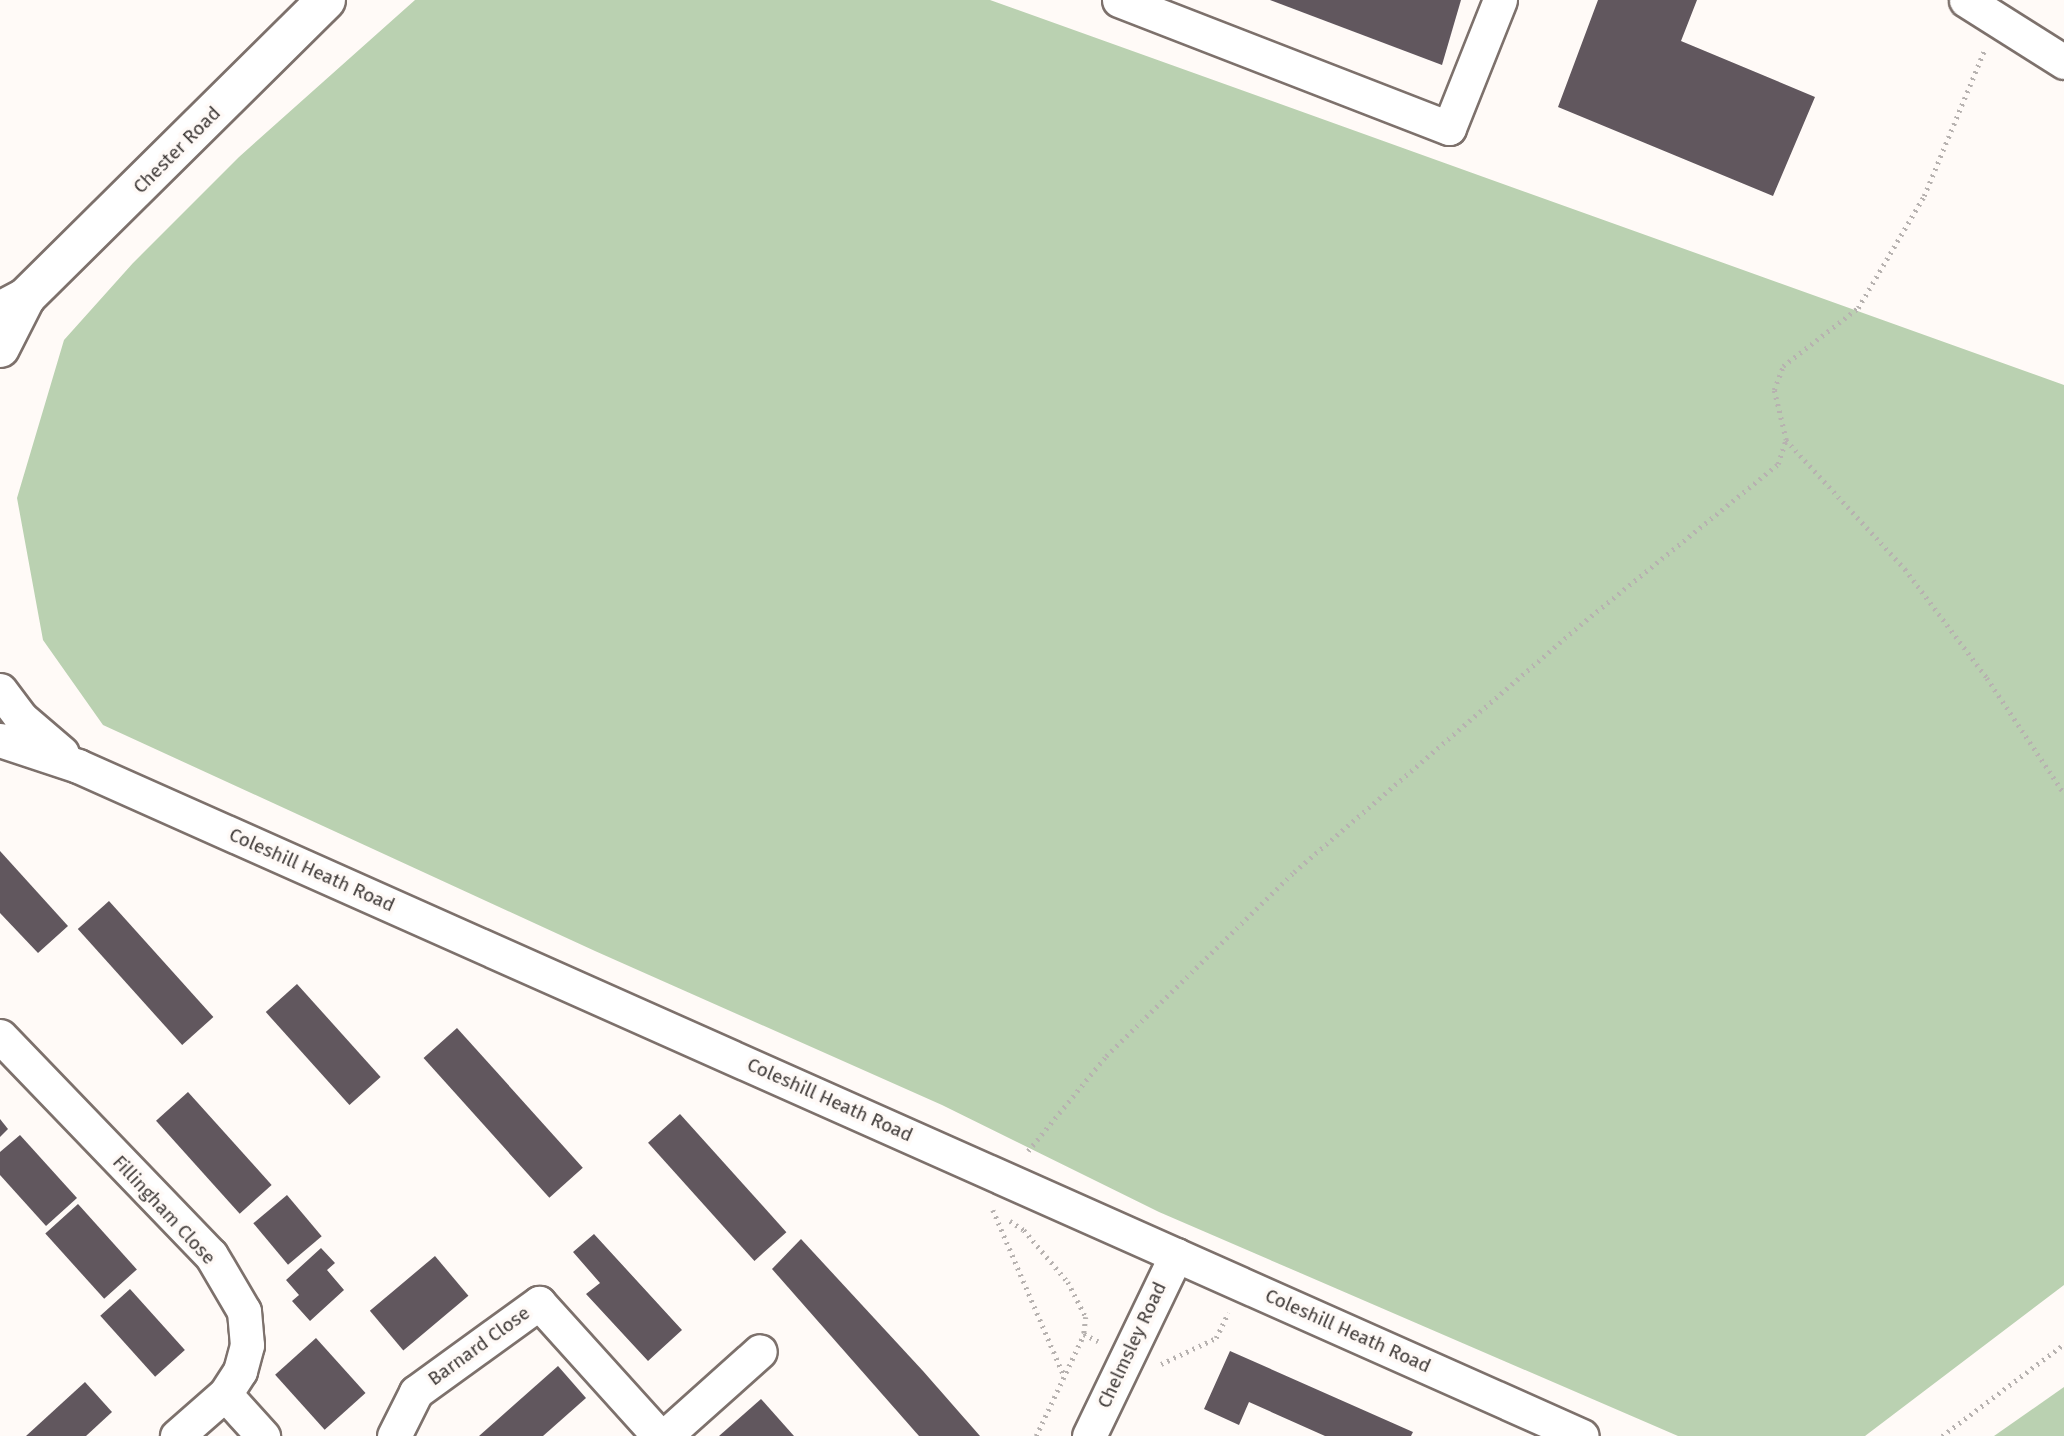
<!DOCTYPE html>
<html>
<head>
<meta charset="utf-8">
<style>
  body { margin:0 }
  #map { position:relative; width:2064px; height:1436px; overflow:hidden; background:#fffaf7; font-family:"Fira Sans",sans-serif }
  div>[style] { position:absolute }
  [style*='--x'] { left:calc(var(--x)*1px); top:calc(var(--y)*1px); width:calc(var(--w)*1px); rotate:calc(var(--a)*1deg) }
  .green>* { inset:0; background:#bad1b1 }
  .building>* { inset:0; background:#61575e; transform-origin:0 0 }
  .path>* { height:4.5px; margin-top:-2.25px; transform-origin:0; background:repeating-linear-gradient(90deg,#b7b2b0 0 2px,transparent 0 7px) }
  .roads { filter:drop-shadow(2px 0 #7d716c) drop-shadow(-2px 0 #7d716c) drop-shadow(0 2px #7d716c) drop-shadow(0 -2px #7d716c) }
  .minor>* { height:33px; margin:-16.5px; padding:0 16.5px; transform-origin:16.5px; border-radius:16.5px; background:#fff }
  .highway>* { height:38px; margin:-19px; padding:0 19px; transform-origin:19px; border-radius:19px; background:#fff }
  span { translate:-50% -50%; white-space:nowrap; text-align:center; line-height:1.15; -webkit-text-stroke:7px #fffaf7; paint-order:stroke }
  .street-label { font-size:19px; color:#403b39 }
</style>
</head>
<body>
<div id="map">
  <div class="green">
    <div style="clip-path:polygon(415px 0,990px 0,2064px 385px,2064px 1285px,1865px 1436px,1678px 1436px,1159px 1212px,942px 1105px,595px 951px,103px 725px,43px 640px,17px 498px,64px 340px,133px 263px,239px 157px)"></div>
    <div style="clip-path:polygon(2064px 1387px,2064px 1436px,1994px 1436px)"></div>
  </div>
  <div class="building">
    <div style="clip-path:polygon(1270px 0,1461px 0,1442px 65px)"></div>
    <div style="clip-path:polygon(1598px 0,1697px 0,1681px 41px,1815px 97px,1773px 196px,1558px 107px)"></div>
    <div style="clip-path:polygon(0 851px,68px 926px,38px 953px,0 913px)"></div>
    <div style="left:109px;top:901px;width:156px;height:42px;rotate:48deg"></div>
    <div style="left:297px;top:984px;width:125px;height:42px;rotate:48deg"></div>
    <div style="left:457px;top:1028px;width:188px;height:45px;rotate:48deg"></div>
    <div style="left:188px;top:1092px;width:125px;height:43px;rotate:48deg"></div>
    <div style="left:680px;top:1114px;width:159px;height:43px;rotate:48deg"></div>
    <div style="clip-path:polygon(0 1119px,8px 1129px,0 1137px)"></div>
    <div style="clip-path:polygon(20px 1135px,77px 1198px,46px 1226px,0 1175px,0 1152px)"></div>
    <div style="left:287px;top:1195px;width:54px;height:44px;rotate:50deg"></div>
    <div style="left:78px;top:1204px;width:88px;height:44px;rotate:48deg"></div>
    <div style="clip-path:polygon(594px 1234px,682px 1330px,648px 1361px,586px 1294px,600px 1283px,573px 1252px)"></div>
    <div style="clip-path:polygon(801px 1239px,923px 1371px,980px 1436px,919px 1436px,772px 1269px)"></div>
    <div style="clip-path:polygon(321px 1248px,335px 1263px,327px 1270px,344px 1290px,310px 1321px,292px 1301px,299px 1295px,286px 1280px)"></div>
    <div style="left:435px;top:1256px;width:52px;height:85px;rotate:50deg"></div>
    <div style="left:130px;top:1289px;width:82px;height:40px;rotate:48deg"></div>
    <div style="left:316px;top:1338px;width:74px;height:55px;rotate:48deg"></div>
    <div style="clip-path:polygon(1230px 1351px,1413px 1432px,1411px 1436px,1325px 1436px,1249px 1402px,1239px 1425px,1204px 1409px)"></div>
    <div style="clip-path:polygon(558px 1366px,586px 1398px,543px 1436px,479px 1436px)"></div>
    <div style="clip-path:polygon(85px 1382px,112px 1412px,86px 1436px,26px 1436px)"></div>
    <div style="clip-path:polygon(761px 1399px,794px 1436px,719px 1436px)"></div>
  </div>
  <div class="path">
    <div style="--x:1786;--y:440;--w:176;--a:47.3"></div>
    <div style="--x:1905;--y:569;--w:136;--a:53"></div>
    <div style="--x:1987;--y:678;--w:138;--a:56.2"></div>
    <div style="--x:1028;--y:1151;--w:123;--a:-50.6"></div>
    <div style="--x:1106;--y:1056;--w:263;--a:-44.4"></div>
    <div style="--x:1294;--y:872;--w:378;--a:-40.8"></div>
    <div style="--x:1580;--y:625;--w:255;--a:-39.1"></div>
    <div style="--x:1778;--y:464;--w:25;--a:-72"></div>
    <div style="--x:1786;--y:440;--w:51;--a:-103.5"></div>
    <div style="--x:1774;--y:390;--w:26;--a:-69"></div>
    <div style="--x:1783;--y:366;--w:95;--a:-37.7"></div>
    <div style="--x:1858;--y:308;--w:130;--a:-59.5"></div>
    <div style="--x:1924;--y:196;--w:157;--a:-67.5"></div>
    <div style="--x:993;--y:1210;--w:181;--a:66.8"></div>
    <div style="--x:1010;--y:1221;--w:17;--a:33"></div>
    <div style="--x:1024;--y:1230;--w:68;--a:49.8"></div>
    <div style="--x:1068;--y:1282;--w:39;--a:63"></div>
    <div style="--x:1086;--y:1317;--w:17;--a:97"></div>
    <div style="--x:1161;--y:1364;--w:61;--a:-25.3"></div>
    <div style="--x:1216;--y:1338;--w:28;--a:-64"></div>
    <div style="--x:1036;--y:1436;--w:113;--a:-64.8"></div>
    <div style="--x:1084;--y:1334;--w:16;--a:27"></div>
    <div style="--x:1942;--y:1436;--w:153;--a:-37"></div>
  </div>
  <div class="roads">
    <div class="minor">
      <div style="--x:1119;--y:0;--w:354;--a:21.2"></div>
      <div style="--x:1449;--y:128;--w:138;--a:-68.3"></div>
      <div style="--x:1966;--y:0;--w:116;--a:32.3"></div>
      <div style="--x:0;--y:690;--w:34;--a:53"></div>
      <div style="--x:20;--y:717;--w:55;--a:40.6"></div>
      <div style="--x:0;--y:740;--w:82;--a:18.4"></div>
      <div style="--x:78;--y:766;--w:1646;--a:24.01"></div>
      <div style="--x:0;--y:1036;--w:304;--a:46.1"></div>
      <div style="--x:211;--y:1255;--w:65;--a:59.5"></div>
      <div style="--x:244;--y:1311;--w:34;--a:85"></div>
      <div style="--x:247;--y:1345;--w:27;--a:105"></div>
      <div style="--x:240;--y:1371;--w:27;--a:123"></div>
      <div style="--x:225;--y:1394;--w:64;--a:138.8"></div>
      <div style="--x:225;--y:1394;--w:57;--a:47.9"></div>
      <div style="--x:394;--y:1436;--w:49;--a:-63.4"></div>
      <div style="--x:416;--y:1392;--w:152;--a:-35.9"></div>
      <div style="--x:539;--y:1303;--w:179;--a:47.9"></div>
      <div style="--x:665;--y:1436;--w:127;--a:-41.8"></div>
      <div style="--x:1089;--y:1436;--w:201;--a:-64.3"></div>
    </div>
    <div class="highway">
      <div style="--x:0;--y:311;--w:30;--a:-28"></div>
      <div style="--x:26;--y:297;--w:422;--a:-44.7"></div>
      <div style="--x:0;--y:348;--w:57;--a:-63"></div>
    </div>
  </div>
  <div class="street-label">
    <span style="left:177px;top:150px;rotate:-45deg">Chester Road</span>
    <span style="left:312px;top:870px;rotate:24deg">Coleshill Heath Road</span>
    <span style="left:830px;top:1100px;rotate:24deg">Coleshill Heath Road</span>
    <span style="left:164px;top:1210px;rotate:47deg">Fillingham Close</span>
    <span style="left:1348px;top:1331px;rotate:24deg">Coleshill Heath Road</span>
    <span style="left:1132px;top:1345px;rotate:-65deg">Chelmsley Road</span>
    <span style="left:479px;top:1346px;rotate:-36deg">Barnard Close</span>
  </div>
</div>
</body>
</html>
